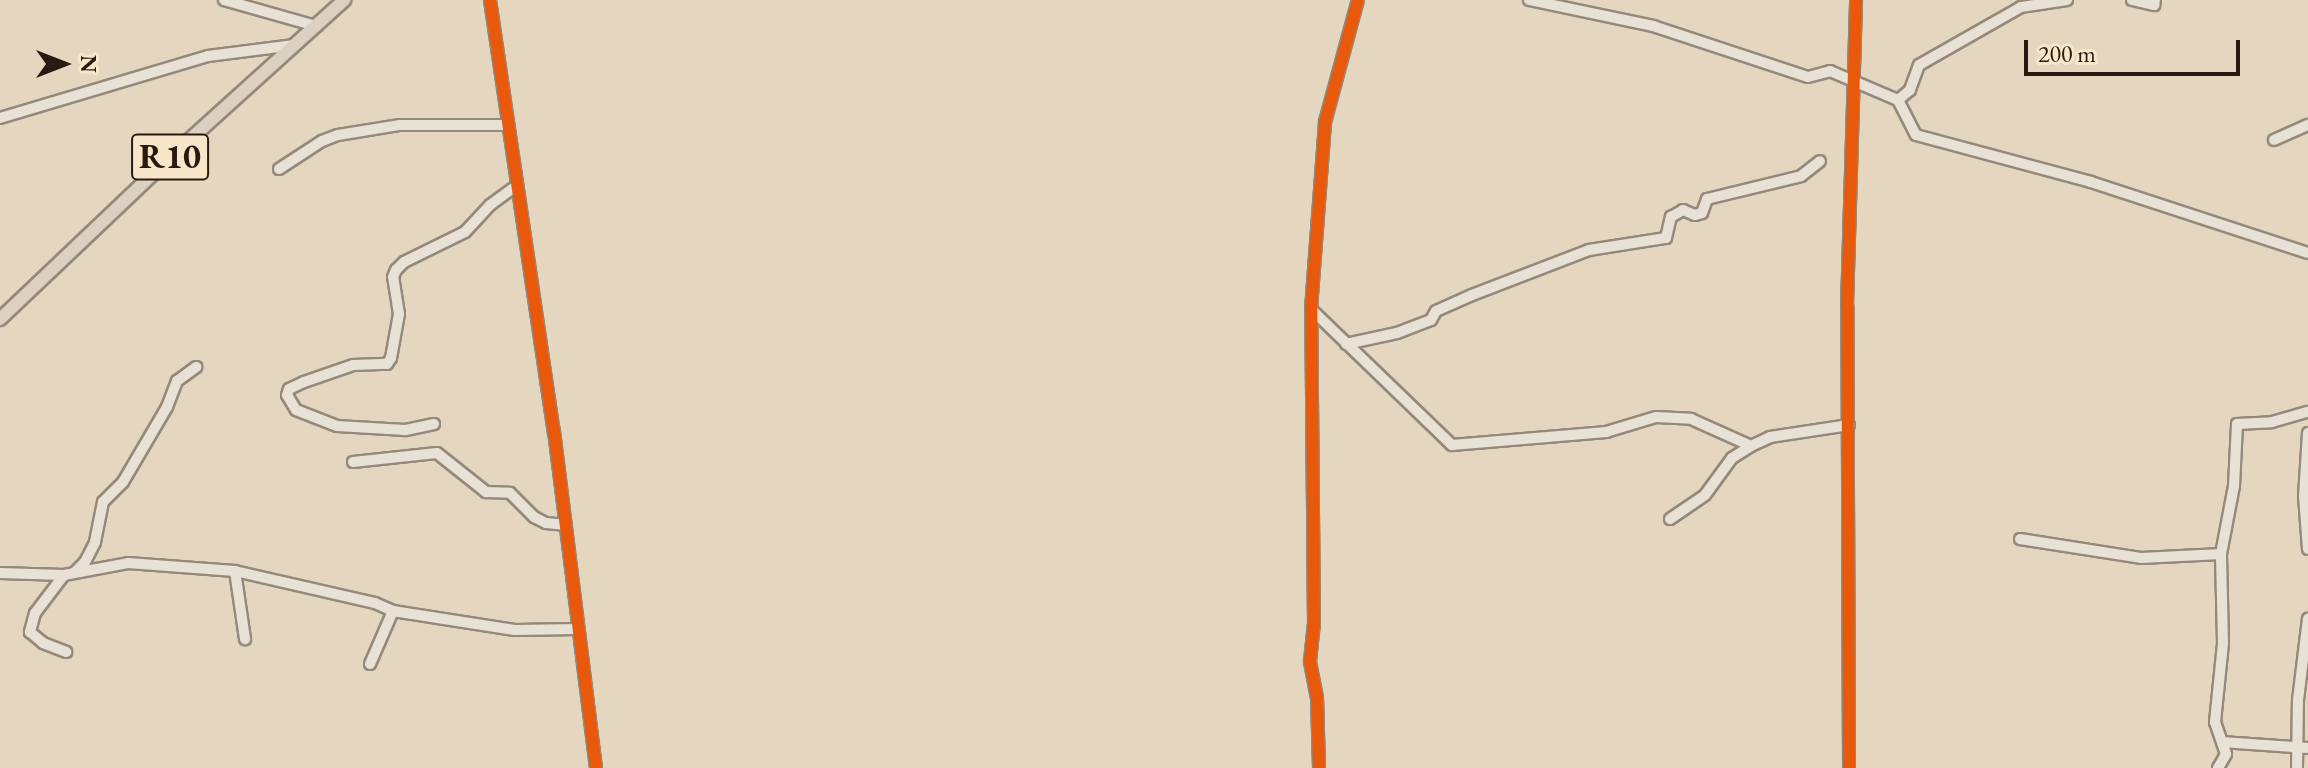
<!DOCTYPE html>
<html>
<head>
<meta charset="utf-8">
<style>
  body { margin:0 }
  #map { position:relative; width:2308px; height:768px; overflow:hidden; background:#e5d6bf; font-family:"EB Garamond",serif }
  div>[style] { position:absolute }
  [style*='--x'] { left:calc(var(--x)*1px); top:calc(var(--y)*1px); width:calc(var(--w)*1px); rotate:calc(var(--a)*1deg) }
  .roads { filter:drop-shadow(2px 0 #94897b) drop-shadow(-2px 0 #94897b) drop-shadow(0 2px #94897b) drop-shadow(0 -2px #94897b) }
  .minor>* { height:10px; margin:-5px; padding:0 5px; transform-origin:5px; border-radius:5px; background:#e8e1d6 }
  .major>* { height:12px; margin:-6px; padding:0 6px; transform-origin:6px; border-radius:6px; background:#dcd1c1 }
  .cycleway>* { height:12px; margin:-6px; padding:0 6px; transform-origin:6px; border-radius:6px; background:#e8590c }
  span { translate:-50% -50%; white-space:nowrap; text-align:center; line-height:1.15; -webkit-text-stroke:6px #f8e6cb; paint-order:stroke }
  .shield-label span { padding:2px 6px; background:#f8e6cb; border:2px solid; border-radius:6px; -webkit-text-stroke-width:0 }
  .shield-label { font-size:34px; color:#2a1911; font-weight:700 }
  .north { position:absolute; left:24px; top:24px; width:80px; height:80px; -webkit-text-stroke:6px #f8e6cb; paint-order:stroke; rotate:90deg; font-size:22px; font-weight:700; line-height:32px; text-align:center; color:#2a1911 }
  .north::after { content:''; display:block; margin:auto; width:28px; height:36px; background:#2a1911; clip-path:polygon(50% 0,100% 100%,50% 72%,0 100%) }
  .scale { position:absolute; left:2024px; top:40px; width:216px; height:36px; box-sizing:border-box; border:4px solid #2a1911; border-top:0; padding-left:10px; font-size:24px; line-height:28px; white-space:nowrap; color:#2a1911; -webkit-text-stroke:6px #f8e6cb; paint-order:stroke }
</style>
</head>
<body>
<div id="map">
  <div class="roads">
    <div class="minor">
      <div style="--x:224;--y:0;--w:96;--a:15.8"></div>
      <div style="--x:490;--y:0;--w:436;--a:81.6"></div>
      <div style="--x:554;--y:431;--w:340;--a:82.9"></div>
      <div style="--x:1529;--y:0;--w:127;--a:11.8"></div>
      <div style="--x:1653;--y:26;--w:163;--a:18.2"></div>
      <div style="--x:1808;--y:77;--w:23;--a:-15"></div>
      <div style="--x:1830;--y:71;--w:74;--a:23.1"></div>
      <div style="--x:2067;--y:0;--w:47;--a:171.3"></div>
      <div style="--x:2021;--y:7;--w:117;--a:150.4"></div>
      <div style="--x:1919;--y:65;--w:27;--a:110"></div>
      <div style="--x:1910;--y:90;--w:16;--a:140"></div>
      <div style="--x:1898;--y:100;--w:39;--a:63"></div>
      <div style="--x:1916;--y:135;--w:181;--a:15"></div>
      <div style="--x:2091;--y:182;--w:228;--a:18.1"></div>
      <div style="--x:2132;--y:0;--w:23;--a:13"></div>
      <div style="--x:2154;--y:5;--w:5;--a:-79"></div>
      <div style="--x:0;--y:118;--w:217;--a:-16.6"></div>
      <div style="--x:208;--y:56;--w:87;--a:-7.3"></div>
      <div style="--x:2274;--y:140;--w:37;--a:-24"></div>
      <div style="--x:279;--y:169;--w:51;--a:-33.1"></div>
      <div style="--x:322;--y:141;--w:17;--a:-21"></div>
      <div style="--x:338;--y:135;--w:63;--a:-9.2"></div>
      <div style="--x:400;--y:125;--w:106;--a:0"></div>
      <div style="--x:1311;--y:309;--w:196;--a:44"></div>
      <div style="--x:1452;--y:445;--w:155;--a:-4.8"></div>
      <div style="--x:1606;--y:432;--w:52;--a:-16.7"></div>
      <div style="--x:1656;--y:417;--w:35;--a:3"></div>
      <div style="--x:1691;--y:419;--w:66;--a:24.2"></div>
      <div style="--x:1751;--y:446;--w:21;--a:-25"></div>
      <div style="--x:1770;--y:437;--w:80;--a:-8.6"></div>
      <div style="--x:1346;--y:344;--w:52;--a:-12.2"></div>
      <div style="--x:1397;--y:333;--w:36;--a:-21"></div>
      <div style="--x:1431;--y:320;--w:10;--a:-61"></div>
      <div style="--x:1436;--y:311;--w:39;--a:-24"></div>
      <div style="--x:1472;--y:295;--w:125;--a:-21"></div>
      <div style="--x:1589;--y:250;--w:78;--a:-8.9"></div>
      <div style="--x:1666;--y:238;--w:22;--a:-77"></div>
      <div style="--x:1671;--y:217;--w:14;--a:-30"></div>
      <div style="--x:1683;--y:210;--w:13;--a:23"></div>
      <div style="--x:1695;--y:215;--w:7;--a:-16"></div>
      <div style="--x:1702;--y:213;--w:15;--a:-70"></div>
      <div style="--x:1707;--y:199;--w:97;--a:-13.7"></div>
      <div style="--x:1801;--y:176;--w:24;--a:-38"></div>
      <div style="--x:434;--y:424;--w:30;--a:168"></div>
      <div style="--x:405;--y:430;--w:68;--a:-176.6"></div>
      <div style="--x:337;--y:426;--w:44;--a:-158.7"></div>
      <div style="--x:296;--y:410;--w:17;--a:-121"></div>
      <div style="--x:287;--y:395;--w:6;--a:-72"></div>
      <div style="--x:289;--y:389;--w:17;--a:-25"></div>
      <div style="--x:304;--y:382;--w:52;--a:-19.1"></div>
      <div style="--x:353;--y:365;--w:34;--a:-2"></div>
      <div style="--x:387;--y:364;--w:7;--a:-56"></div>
      <div style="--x:391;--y:358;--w:45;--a:-79.7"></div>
      <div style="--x:399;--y:314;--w:37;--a:-99"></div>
      <div style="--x:393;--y:277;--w:8;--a:-67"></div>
      <div style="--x:396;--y:270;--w:11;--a:-45"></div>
      <div style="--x:404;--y:262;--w:68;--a:-26.2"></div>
      <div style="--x:465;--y:232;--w:37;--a:-47"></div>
      <div style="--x:490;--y:205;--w:31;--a:-36"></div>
      <div style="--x:2308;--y:433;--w:63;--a:93.6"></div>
      <div style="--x:2304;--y:496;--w:53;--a:85.7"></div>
      <div style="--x:353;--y:462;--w:84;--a:-6.1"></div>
      <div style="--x:437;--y:453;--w:63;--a:38.5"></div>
      <div style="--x:486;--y:492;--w:24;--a:2"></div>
      <div style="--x:510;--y:493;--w:34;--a:45"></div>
      <div style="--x:534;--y:517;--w:13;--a:27"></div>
      <div style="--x:546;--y:523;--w:20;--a:6"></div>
      <div style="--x:1670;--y:519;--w:42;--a:-34.4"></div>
      <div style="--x:1705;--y:495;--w:46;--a:-53.9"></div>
      <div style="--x:1732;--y:458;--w:22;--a:-32"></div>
      <div style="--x:2020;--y:539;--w:122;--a:8.9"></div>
      <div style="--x:2141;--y:558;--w:80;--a:-2.9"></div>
      <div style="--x:235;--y:571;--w:69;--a:81.6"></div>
      <div style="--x:75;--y:572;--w:14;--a:-45"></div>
      <div style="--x:85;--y:562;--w:22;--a:-63"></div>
      <div style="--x:95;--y:542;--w:41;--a:-78.7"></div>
      <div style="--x:103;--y:502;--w:28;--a:-45"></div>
      <div style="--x:123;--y:482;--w:87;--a:-59.6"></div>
      <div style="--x:167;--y:407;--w:28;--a:-69"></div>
      <div style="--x:177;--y:381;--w:24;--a:-36"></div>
      <div style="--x:0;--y:573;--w:64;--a:1.8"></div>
      <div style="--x:64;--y:575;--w:65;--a:-10.6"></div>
      <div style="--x:128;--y:563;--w:107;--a:4.3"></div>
      <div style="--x:235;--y:571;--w:144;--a:12.9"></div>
      <div style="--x:375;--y:603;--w:20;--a:24"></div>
      <div style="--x:393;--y:611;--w:123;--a:8.9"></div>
      <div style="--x:515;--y:630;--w:63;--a:-0.9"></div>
      <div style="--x:64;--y:575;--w:48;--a:127.3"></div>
      <div style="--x:35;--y:613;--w:20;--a:105"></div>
      <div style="--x:30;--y:632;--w:17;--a:40"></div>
      <div style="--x:43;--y:643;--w:25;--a:21"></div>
      <div style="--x:370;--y:664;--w:58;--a:-66.5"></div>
      <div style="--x:2222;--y:742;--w:86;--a:4"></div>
      <div style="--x:1319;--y:768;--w:70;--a:-91.6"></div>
      <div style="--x:1317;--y:698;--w:38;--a:-101"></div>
      <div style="--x:1310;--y:661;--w:36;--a:-84"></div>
      <div style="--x:1314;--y:625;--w:316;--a:-90.5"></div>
      <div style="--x:1311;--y:309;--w:188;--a:-85.7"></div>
      <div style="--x:1325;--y:122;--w:126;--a:-74.9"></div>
      <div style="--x:1849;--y:768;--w:462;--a:-90.2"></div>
      <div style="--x:1847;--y:306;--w:306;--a:-88.3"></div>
      <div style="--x:2218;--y:768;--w:16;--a:-60"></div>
      <div style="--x:2226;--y:754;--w:34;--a:-109"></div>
      <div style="--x:2215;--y:722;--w:79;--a:-84.2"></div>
      <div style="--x:2223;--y:643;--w:89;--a:-91.3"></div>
      <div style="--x:2221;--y:554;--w:69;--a:-79.2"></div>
      <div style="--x:2234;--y:486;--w:62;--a:-87.2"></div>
      <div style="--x:2237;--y:424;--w:35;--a:-3"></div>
      <div style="--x:2272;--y:422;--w:37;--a:-16"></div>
      <div style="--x:2297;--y:768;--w:68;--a:-89.2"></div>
      <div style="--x:2298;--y:700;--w:82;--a:-83"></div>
    </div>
    <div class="major">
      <div style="--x:0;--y:319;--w:243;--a:-43.5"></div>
      <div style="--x:176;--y:152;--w:227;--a:-42.1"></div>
    </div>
  </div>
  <div class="cycleway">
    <div style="--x:490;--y:0;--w:436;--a:81.6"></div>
    <div style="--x:554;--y:431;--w:340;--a:82.9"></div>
    <div style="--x:1319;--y:768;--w:70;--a:-91.6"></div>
    <div style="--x:1317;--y:698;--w:38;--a:-101"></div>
    <div style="--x:1310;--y:661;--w:36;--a:-84"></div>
    <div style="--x:1314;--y:625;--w:316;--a:-90.5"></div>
    <div style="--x:1311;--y:309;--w:188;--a:-85.7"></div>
    <div style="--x:1325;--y:122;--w:126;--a:-74.9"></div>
    <div style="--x:1849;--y:768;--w:462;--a:-90.2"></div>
    <div style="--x:1847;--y:306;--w:306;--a:-88.3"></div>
  </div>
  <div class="shield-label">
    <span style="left:170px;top:157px">R10</span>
  </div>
  <div class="north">N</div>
  <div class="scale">200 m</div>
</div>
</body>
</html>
